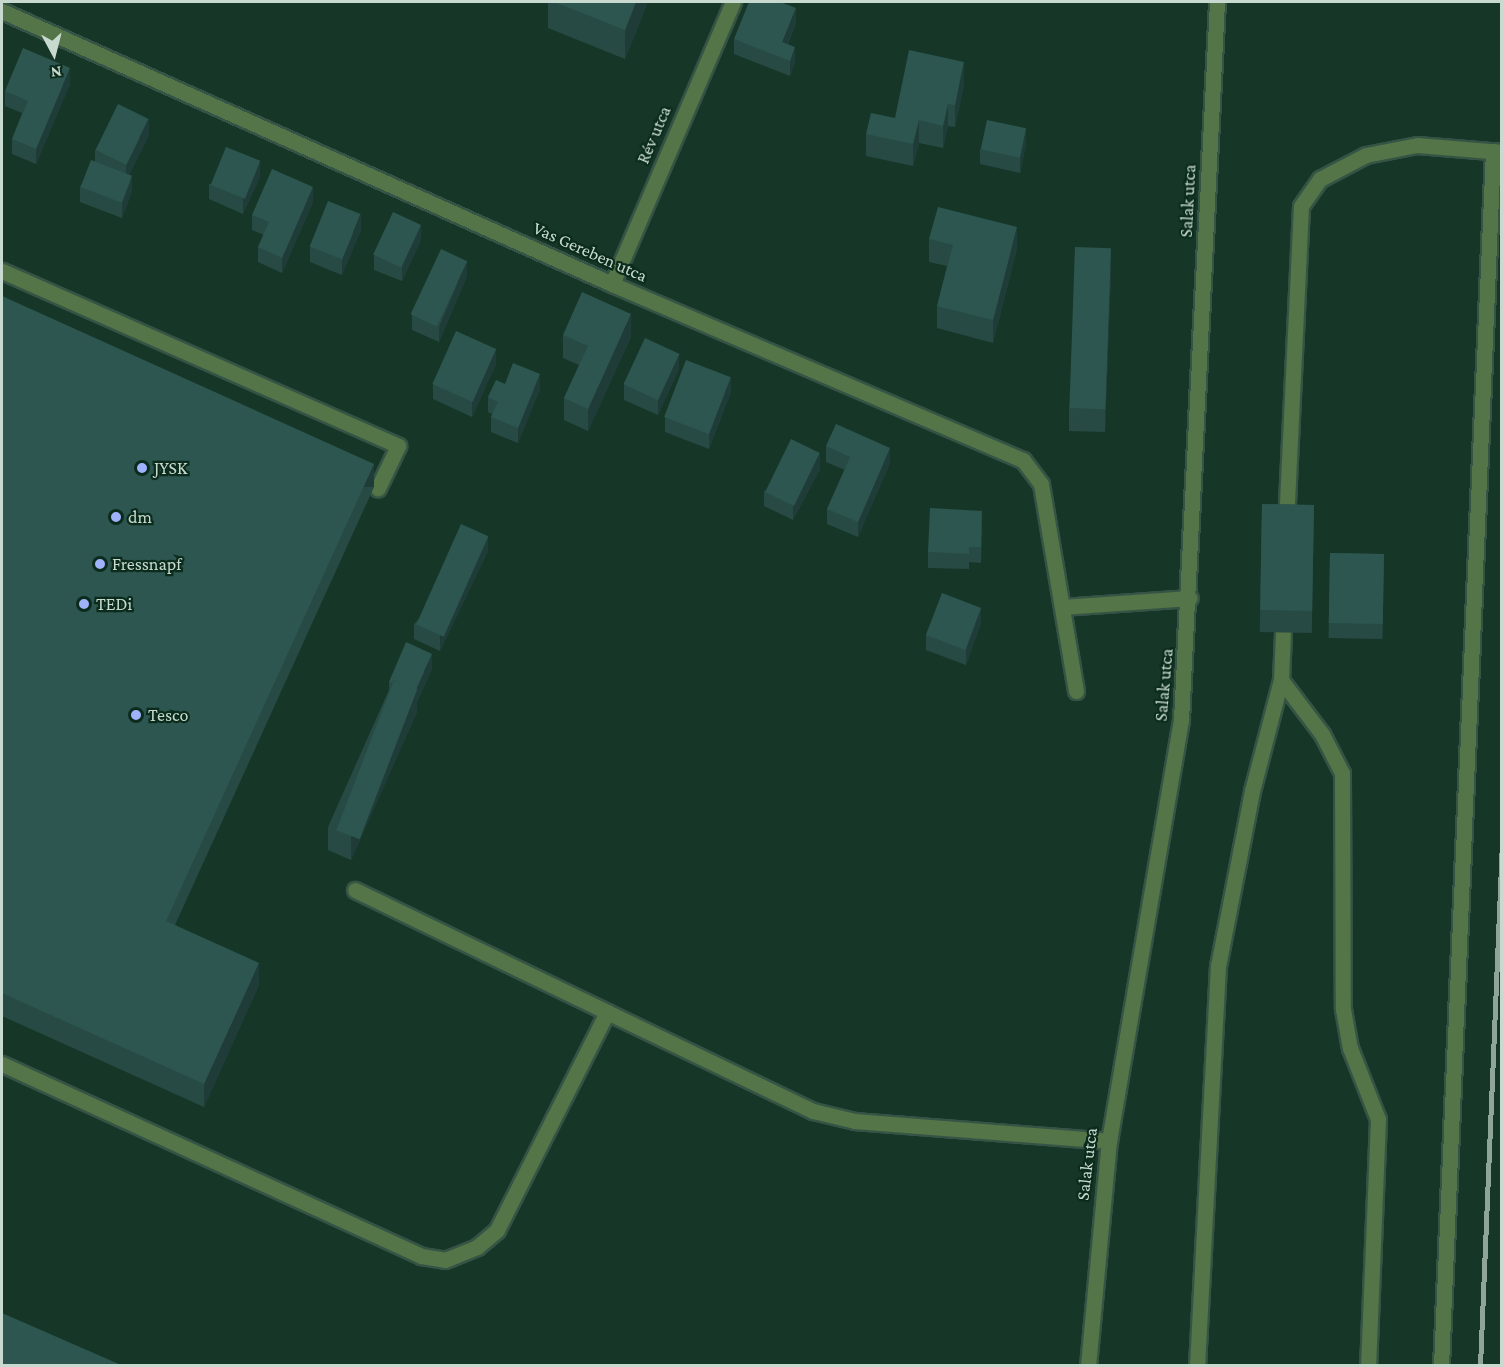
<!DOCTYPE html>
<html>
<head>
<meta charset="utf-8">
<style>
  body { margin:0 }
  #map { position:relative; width:1503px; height:1367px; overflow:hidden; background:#163727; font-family:"Crimson Pro",serif }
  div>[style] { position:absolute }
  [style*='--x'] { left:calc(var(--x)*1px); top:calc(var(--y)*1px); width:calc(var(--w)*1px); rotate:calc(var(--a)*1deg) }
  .roads { filter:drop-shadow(2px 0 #365445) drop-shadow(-2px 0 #365445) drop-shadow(0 2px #365445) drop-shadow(0 -2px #365445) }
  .minor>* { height:15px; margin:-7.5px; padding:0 7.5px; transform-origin:7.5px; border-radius:7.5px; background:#537547 }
  .rail>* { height:4.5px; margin:-2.25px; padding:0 2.25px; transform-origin:2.25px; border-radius:2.25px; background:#8ea598 }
  .wall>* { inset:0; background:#274a45; transform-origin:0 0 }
  .shaded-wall>* { inset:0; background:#203c38; transform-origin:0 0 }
  .building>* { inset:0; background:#2d5650; transform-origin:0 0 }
  .dots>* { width:16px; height:16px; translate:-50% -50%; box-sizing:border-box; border:3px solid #0b2c1d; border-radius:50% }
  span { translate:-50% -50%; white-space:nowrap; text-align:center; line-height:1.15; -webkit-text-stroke:4.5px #0b2c1d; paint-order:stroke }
  .street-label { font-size:18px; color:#c8dacf }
  .poi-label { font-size:18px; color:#c8dacf }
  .left { translate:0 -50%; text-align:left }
  .frame { position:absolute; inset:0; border:3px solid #c8dacf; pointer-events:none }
  .north { position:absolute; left:24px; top:24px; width:60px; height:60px; -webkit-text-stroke:4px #0b2c1d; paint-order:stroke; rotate:173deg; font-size:16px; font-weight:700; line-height:24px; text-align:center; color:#c8dacf }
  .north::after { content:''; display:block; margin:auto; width:21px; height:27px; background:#c8dacf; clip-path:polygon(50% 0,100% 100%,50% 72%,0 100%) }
</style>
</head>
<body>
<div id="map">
  <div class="roads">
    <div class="minor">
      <div style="--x:2;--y:11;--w:668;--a:24.11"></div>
      <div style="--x:612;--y:284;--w:447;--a:23.2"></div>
      <div style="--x:1023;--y:460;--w:30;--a:53"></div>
      <div style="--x:1041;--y:484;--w:210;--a:80.4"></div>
      <div style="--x:2;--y:271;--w:433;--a:23.8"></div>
      <div style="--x:398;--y:446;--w:47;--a:115.5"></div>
      <div style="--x:612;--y:284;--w:307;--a:-66.8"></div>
      <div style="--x:1286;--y:524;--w:318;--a:-87.3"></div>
      <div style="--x:1301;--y:206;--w:33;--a:-55"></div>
      <div style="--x:1320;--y:179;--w:52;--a:-27.6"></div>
      <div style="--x:1366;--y:155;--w:52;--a:-11.1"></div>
      <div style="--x:1417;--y:145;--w:85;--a:4.7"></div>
      <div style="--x:1062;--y:607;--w:128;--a:-4"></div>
      <div style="--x:1281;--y:680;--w:68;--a:52.8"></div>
      <div style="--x:1322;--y:734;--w:44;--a:62.9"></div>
      <div style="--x:1342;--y:773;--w:236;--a:89.8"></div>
      <div style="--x:1343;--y:1009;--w:40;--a:80"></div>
      <div style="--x:1350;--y:1048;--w:76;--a:68.5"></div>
      <div style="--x:1378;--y:1119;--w:247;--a:92.3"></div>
      <div style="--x:355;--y:890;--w:280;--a:25.8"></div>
      <div style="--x:2;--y:1064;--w:461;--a:24.6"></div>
      <div style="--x:421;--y:1256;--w:24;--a:9"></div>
      <div style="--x:445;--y:1260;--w:35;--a:-22"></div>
      <div style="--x:477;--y:1247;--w:26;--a:-40"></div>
      <div style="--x:497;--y:1230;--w:244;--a:-63.2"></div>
      <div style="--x:607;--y:1012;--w:229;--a:25.7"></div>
      <div style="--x:813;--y:1111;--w:43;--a:13.4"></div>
      <div style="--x:855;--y:1121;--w:255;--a:4.5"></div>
      <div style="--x:1088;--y:1366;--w:226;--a:-84.7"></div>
      <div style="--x:1109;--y:1141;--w:427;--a:-80.3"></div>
      <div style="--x:1181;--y:720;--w:719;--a:-87.13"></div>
      <div style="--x:1197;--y:1366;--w:401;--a:-87"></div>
      <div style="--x:1218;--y:966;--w:178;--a:-79"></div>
      <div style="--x:1252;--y:791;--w:115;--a:-75.4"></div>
      <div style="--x:1281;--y:680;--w:48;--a:-87.6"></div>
      <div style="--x:1441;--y:1366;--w:1216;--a:-87.55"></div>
    </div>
  </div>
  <div class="rail">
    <div style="--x:1480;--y:1366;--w:524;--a:-87.6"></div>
  </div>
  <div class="wall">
    <div style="clip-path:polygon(548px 2px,648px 2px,625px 59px,548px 28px)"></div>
    <div style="clip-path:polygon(796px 23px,788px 44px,795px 62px,790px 76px,734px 54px,734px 39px)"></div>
    <div style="clip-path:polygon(70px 84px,36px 164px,12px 154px,12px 139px,22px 113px,5px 106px,5px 91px)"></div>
    <div style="clip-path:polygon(964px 85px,955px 127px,948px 126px,943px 148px,919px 143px,913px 166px,866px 156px,866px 134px,895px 118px)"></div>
    <div style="clip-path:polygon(149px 135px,129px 175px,132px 191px,122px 218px,80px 202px,80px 187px,95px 162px,95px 150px)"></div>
    <div style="clip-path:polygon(1026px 144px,1020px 173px,980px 164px,980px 149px)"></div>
    <div style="clip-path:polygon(260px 177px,243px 214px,209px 199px,209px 184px)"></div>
    <div style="clip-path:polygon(313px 202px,282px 273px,258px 262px,258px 247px,264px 235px,252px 230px,252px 215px)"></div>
    <div style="clip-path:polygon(361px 230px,342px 275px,310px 262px,310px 247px)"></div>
    <div style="clip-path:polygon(929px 239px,1017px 249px,993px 343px,937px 328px,937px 306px,947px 266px,929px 262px)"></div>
    <div style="clip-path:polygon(421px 240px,402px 281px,374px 270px,374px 255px)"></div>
    <div style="clip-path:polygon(1111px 271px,1105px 432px,1069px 431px,1069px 408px)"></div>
    <div style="clip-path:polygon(467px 276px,439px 342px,412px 330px,412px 315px)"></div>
    <div style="clip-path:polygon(2px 296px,374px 487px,175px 925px,259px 985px,204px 1107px,2px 1016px)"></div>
    <div style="clip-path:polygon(563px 335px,631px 337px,588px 431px,564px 420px,564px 398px,579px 365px,563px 358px)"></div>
    <div style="clip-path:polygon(496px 364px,472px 417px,433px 399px,433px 384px)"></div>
    <div style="clip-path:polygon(679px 369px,658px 415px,624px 400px,624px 385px)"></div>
    <div style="clip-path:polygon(505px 384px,540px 389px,518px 443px,491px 432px,491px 417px,492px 414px,488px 412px,488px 397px)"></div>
    <div style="clip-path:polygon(731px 392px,709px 449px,665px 432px,665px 417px)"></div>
    <div style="clip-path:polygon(826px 446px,890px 463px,858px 537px,827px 524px,827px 509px,845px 470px,826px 462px)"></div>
    <div style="clip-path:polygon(820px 469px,793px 520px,764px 506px,764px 491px)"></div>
    <div style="left:1262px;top:504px;width:52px;height:128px;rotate:1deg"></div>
    <div style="clip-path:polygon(982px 526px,981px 563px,969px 562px,969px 569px,928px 568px,928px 552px)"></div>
    <div style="clip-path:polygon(488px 551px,440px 651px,414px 639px,414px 624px)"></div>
    <div style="left:1330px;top:553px;width:54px;height:85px;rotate:1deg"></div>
    <div style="clip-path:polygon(981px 623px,966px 665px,926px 650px,926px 635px)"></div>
    <div style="clip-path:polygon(432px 669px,417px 702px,417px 712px,351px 860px,328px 850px,328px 827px,389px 690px,389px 682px)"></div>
  </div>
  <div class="shaded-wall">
    <div style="clip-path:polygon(636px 2px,648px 2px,625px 59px,625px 30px)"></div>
    <div style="clip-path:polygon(796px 8px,796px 23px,782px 57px,782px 42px)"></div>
    <div style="clip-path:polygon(795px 47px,795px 62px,790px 76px,790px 61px)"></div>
    <div style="clip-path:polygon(964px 62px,964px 85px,955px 127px,955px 105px)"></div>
    <div style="clip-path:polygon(70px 68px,70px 84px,36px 164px,36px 149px)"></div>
    <div style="clip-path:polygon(948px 104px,948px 126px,943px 148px,943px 126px)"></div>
    <div style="clip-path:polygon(149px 119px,149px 135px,126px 181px,126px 166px)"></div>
    <div style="clip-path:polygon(919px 120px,919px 143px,913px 166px,913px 144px)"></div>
    <div style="clip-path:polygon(1026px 128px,1026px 144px,1020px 173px,1020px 157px)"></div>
    <div style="clip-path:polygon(260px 161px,260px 177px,243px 214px,243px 199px)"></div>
    <div style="clip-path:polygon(132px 176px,132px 191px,122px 218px,122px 203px)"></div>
    <div style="clip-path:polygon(313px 187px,313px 202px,282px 273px,282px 258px)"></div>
    <div style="clip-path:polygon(361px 214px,361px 230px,342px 275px,342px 260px)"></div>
    <div style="clip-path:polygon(421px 225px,421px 240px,402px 281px,402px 265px)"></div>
    <div style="clip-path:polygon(1017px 227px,1017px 249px,993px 343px,993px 320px)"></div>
    <div style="clip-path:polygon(1111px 248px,1111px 271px,1105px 432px,1105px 409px)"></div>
    <div style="clip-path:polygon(467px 261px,467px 276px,439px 342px,439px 327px)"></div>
    <div style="clip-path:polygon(631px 314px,631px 337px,588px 431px,588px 409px)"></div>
    <div style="clip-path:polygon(496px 349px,496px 364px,472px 417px,472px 401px)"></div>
    <div style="clip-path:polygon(679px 354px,679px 369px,658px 415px,658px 400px)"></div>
    <div style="clip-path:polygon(540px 374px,540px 389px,518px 443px,518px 428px)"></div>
    <div style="clip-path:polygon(731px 377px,731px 392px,709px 449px,709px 433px)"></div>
    <div style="clip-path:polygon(890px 448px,890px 463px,858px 537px,858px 522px)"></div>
    <div style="clip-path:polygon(820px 453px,820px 469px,793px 520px,793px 505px)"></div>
    <div style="left:374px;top:464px;width:23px;height:502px;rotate:90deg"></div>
    <div style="clip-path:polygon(982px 511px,982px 526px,981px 563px,981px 547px)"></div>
    <div style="clip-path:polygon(488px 536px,488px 551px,440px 651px,440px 636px)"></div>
    <div style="clip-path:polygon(981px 608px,981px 623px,966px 665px,966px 650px)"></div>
    <div style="clip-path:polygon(432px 654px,432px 669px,417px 702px,417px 712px,351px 860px,351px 838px)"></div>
    <div style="clip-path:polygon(259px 963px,259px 985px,204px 1107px,204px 1084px)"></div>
  </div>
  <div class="building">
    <div style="clip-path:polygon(554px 2px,636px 2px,625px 30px)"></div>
    <div style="clip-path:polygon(749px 2px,780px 2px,796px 8px,782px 42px,795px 47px,790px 61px,734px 39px)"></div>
    <div style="clip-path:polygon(23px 48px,70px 68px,36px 149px,12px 139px,28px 101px,5px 91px)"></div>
    <div style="clip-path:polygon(909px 50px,964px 62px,955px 105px,948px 104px,943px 126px,919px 120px,913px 144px,866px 134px,871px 113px,895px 118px)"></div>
    <div style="left:118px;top:104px;width:34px;height:51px;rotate:26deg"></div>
    <div style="left:987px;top:120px;width:40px;height:30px;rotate:12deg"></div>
    <div style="left:226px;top:147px;width:37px;height:41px;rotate:22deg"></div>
    <div style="left:91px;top:160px;width:44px;height:29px;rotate:21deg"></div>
    <div style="clip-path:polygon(272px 169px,313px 187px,282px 258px,258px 247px,269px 222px,252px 215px)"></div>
    <div style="left:328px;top:201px;width:35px;height:49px;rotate:22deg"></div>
    <div style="clip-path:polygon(938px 207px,1017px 227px,993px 320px,937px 306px,953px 245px,929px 239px)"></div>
    <div style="left:393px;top:212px;width:31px;height:47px;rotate:25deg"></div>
    <div style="left:1075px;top:247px;width:36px;height:161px;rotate:2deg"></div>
    <div style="left:441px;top:249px;width:29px;height:72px;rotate:25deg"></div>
    <div style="clip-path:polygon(582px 292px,631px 314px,588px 409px,564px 398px,588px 346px,563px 335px)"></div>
    <div style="clip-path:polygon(2px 296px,374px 464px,166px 921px,259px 963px,204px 1084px,2px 993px)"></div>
    <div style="left:456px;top:331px;width:44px;height:58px;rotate:24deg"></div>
    <div style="left:645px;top:338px;width:38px;height:51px;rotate:25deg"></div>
    <div style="left:686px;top:360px;width:48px;height:61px;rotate:21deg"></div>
    <div style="clip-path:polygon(513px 363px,540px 374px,518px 428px,491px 417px,498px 402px,488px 397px,496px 380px,505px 384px)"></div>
    <div style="clip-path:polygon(836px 424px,890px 448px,858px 522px,827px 509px,850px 457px,826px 446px)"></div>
    <div style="left:791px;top:439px;width:32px;height:59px;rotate:26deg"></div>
    <div style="left:1262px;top:504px;width:52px;height:106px;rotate:1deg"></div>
    <div style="clip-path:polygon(930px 508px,982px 511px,981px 547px,969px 547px,969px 554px,928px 552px)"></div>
    <div style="left:461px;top:524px;width:30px;height:110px;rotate:24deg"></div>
    <div style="left:1330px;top:553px;width:54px;height:70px;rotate:1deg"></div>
    <div style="left:942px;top:593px;width:42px;height:45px;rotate:21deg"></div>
    <div style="clip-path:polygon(406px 642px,432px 654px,416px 689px,394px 680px,392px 683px,389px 682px)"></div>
    <div style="left:394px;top:680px;width:25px;height:161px;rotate:21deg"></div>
    <div style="clip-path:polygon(2px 1313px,121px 1365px,2px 1365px)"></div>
  </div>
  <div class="dots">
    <div style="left:142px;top:468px;background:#9fb3fd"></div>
    <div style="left:116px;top:517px;background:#9fb3fd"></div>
    <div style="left:100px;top:564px;background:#9fb3fd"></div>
    <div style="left:84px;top:604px;background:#9fb3fd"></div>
    <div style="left:136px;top:715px;background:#9fb3fd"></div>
  </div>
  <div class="street-label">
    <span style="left:654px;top:135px;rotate:-67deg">Rév utca</span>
    <span style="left:1188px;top:201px;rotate:-87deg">Salak utca</span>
    <span style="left:590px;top:252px;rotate:24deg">Vas Gereben utca</span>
    <span style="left:1164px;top:685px;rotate:-85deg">Salak utca</span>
    <span style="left:1087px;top:1164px;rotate:-83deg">Salak utca</span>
  </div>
  <div class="poi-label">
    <span class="left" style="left:154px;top:468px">JYSK</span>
    <span class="left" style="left:128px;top:517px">dm</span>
    <span class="left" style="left:112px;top:564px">Fressnapf</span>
    <span class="left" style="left:96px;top:604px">TEDi</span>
    <span class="left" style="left:148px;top:715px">Tesco</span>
  </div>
  <div class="frame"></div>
  <div class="north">N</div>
</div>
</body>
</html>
